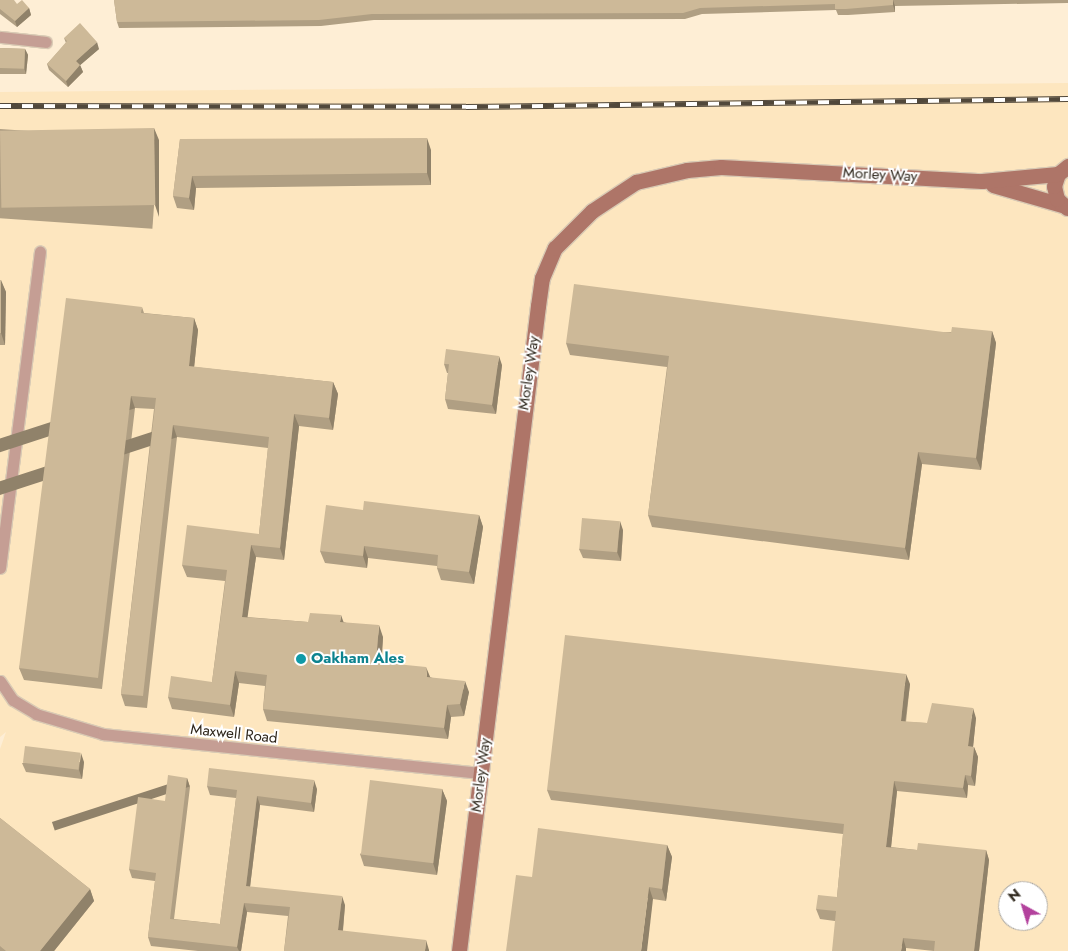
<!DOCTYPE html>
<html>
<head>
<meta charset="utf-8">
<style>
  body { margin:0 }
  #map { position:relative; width:1068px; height:951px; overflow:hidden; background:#feeed5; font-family:Jost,sans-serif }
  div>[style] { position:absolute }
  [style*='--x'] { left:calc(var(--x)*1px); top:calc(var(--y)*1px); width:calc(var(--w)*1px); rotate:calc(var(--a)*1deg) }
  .built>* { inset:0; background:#fde6bf }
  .roads { filter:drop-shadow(1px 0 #d9cab4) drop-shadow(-1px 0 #d9cab4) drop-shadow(0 1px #d9cab4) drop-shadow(0 -1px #d9cab4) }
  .street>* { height:11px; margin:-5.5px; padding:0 5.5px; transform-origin:5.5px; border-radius:5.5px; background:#c59e94 }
  .secondary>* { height:15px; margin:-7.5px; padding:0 7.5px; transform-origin:7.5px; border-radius:7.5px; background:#ae7568 }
  .rail>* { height:5.5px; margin-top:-2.75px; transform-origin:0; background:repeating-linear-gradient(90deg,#fff 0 11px,#51483b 0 22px); box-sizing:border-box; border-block:1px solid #51483b }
  .wall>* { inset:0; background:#b09f83; transform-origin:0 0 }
  .shaded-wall>* { inset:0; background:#90826a; transform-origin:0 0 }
  .building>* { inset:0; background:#cdb998; transform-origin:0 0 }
  .dots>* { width:14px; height:14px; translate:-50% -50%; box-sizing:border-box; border:2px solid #fff; border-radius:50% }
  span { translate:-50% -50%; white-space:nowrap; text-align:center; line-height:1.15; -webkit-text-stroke:4px #fff; paint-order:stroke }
  .street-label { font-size:15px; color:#2e261b }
  .culture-label { font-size:15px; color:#0d838f; font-weight:700 }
  .left { translate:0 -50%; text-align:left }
  .north { position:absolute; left:998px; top:881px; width:50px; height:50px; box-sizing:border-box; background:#fff; border:1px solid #aba8a4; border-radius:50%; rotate:321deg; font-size:14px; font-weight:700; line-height:20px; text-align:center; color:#2e261b }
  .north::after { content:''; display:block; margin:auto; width:18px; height:22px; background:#b3429d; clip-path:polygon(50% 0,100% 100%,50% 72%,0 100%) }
</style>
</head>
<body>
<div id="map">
  <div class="built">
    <div style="clip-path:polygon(evenodd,1068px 83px,1068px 951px,0 951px,0 749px,6px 732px,0 737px,0 92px,1068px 83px,1008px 891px,1038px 891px,1038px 921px,1008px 921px,1008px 891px)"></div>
  </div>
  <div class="roads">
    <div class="street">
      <div style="--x:0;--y:37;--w:46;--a:6.2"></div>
      <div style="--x:0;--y:568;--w:319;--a:-82.8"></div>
      <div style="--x:0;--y:681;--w:23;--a:56"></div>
      <div style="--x:13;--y:700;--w:27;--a:31"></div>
      <div style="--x:36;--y:714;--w:70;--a:16.6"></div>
      <div style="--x:103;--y:734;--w:381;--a:5.9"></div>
    </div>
    <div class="secondary">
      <div style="--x:993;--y:185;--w:72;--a:16.2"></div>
      <div style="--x:1067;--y:208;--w:13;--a:-138"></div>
      <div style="--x:1057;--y:199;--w:13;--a:-103"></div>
      <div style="--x:1054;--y:186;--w:13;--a:-72"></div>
      <div style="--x:1058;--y:174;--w:13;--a:-39"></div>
      <div style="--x:459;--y:951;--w:650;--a:-83.02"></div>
      <div style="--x:538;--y:306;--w:28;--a:-82"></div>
      <div style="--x:542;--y:278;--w:33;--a:-67"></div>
      <div style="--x:555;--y:248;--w:52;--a:-45"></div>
      <div style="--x:592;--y:211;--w:53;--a:-33.4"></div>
      <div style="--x:636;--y:182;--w:52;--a:-13.2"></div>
      <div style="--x:687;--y:170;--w:34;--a:-5"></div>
      <div style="--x:721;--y:167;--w:261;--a:3.1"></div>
      <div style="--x:982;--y:181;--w:76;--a:-5.3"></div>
    </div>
  </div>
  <div class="rail">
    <div style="--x:0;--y:106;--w:466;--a:0.1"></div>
    <div style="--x:466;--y:107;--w:602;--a:-0.76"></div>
  </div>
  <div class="wall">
    <div style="clip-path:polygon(0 0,29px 8px,31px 15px,17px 27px,0 14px)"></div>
    <div style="clip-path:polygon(114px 0,1068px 0,1068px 3px,895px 6px,895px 12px,848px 15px,838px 15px,836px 10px,702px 14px,685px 19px,374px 20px,321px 26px,119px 28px,117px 22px)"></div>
    <div style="clip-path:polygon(64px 38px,99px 49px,80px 65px,83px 72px,68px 87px,49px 70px,47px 64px,66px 43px)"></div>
    <div style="clip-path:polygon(0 48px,25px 49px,28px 55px,26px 74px,0 74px)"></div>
    <div style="left:0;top:129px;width:159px;height:89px;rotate:4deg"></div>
    <div style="clip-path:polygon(180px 139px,431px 150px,431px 185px,196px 188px,194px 210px,177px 208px,173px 196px)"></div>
    <div style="clip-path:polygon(0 280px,6px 292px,5px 345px,0 345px)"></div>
    <div style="clip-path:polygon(142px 307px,144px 313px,194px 318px,198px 330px,194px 367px,333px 382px,338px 394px,333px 430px,299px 426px,284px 560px,256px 557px,247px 617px,308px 622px,344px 622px,383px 637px,381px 662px,430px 677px,469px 692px,464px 716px,451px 717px,448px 739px,267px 721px,263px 709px,265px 686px,239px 683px,234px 717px,172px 709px,168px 697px,212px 682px,225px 581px,187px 577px,182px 565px,259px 534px,268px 448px,177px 437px,147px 708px,125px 706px,121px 694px,154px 409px,135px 408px,102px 689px,24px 680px,19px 668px)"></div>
    <div style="clip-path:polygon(992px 331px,996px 343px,981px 470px,922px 464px,909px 560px,652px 527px,648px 515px,667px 367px,570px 355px,566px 343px)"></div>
    <div style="clip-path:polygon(444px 364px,502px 365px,496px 414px,448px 409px,445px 399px,448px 373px,447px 373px)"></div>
    <div style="clip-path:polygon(363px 510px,479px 515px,483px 527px,474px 584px,441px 580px,437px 568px,437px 566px,368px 558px,367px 568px,325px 563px,320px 551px)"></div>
    <div style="clip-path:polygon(623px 530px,621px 561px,583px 558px,579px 549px)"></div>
    <div style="clip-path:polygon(910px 684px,906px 722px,927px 723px,976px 718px,973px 747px,974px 747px,978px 757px,975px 786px,968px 785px,967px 798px,897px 791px,891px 847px,917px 850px,986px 850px,989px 860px,979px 951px,934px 951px,906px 948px,835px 921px,820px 919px,816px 909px,837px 897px,843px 834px,551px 800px,547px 790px)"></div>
    <div style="clip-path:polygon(84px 762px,82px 779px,26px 772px,22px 763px)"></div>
    <div style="clip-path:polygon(187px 778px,190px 787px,174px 919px,220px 924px,236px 798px,210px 795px,207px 786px,317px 789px,314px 812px,260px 805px,250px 887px,345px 905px,343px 931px,429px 950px,429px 951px,284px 951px,288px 916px,247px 912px,241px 951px,198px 951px,151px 946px,148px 937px,155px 881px,132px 878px,129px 869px,165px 801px)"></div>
    <div style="clip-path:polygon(442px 789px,447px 801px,437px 875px,364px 866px,360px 854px)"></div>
    <div style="clip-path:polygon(0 818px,90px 889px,94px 901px,54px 951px,0 951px)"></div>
    <div style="clip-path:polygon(667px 845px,672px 857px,666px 901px,653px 899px,532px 877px)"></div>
  </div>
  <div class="shaded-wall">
    <div style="clip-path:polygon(893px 0,895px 6px,895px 12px,893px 5px)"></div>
    <div style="clip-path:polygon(29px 8px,31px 15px,17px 27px,15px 21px)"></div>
    <div style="clip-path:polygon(97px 42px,99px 49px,78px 67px,76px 61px)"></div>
    <div style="clip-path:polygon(25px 49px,28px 55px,26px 74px,24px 68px)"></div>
    <div style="clip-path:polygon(80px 65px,83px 72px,68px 87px,66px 81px)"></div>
    <div style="clip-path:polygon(154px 128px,159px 140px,159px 217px,155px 205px)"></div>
    <div style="clip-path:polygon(427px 138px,431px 150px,431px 185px,427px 173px)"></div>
    <div style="clip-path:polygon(192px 176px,196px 188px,194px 210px,189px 198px)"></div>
    <div style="clip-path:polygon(1px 280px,6px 292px,5px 345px,1px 333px)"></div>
    <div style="clip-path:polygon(194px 318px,198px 330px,193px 378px,189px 366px)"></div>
    <div style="clip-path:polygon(992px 331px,996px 343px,981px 470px,976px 458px)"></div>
    <div style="clip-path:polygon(499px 356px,502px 365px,496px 414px,492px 405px)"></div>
    <div style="clip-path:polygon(333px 382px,338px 394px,333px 430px,329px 418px)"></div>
    <div style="left:131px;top:396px;width:13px;height:284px;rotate:72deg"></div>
    <div style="clip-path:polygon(294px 414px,299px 426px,284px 560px,280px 548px)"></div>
    <div style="left:173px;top:425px;width:13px;height:273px;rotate:72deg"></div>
    <div style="clip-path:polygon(918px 452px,922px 464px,909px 560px,905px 548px)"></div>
    <div style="clip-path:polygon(479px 515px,483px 527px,474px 584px,469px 572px)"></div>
    <div style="clip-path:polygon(620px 521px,623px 530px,621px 561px,617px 552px)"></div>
    <div style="clip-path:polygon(251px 545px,256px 557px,246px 628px,242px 617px)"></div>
    <div style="clip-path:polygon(364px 546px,368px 558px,367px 568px,363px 556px)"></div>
    <div style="clip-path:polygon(341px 615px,345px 626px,340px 622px)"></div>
    <div style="clip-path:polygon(379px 625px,383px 637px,381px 674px,376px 662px)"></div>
    <div style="clip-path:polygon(426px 667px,431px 679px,427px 677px)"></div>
    <div style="clip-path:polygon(235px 671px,239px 683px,234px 717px,230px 705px)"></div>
    <div style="clip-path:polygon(906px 674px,910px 684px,904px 731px,901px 721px)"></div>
    <div style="clip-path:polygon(465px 681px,469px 692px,464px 716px,460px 704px)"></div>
    <div style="clip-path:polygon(447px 705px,451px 717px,448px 739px,444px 728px)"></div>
    <div style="clip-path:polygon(973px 708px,976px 718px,972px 757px,968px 746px)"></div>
    <div style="clip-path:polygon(974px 747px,978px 757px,975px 786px,971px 776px)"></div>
    <div style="clip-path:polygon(81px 753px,84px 762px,82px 779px,79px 770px)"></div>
    <div style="clip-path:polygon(965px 775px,968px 785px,967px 798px,963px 788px)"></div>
    <div style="left:187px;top:778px;width:9px;height:142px;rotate:72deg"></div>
    <div style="clip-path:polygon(314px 780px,317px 789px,314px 812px,311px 803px)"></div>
    <div style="clip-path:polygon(894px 781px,897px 791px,890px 857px,886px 847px)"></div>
    <div style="clip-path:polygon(442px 789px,447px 801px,437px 875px,433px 863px)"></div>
    <div style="clip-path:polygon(257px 796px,260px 805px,249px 895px,246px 886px)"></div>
    <div style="clip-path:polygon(667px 845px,672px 857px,666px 901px,662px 889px)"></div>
    <div style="clip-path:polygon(986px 850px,989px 860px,979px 951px,974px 951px)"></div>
    <div style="clip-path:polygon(649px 887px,653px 899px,647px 951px,641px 951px)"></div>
    <div style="clip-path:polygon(90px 889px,94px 901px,54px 951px,40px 951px)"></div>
    <div style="clip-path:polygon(342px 896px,345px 905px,342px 939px,338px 930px)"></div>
    <div style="clip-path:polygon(244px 903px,247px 912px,241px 951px,239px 951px,237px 947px)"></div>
    <div style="clip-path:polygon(903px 938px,906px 948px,906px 951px,901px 951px)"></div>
    <div style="clip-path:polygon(426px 940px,429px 950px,429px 951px,425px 951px)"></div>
  </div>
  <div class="building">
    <div style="clip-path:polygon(0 0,14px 0,17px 4px,22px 0,29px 8px,15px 21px,0 9px)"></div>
    <div style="clip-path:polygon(114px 0,893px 0,893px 5px,846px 9px,835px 9px,835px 4px,700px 8px,683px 13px,372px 14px,319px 20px,117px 22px)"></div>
    <div style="clip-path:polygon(80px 23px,97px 42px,76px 61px,80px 65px,66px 81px,47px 64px,67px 41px,64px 38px)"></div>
    <div style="left:0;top:48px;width:25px;height:20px;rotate:2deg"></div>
    <div style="left:154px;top:128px;width:77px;height:154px;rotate:89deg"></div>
    <div style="clip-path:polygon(427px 138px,427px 173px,192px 176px,189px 198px,173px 196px,180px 139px)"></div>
    <div style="left:0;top:280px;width:1px;height:53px"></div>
    <div style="clip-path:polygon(574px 284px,951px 333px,952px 327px,992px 331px,976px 458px,918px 452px,905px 548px,648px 515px,669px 356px,566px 343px)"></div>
    <div style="clip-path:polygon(66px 298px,142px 307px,141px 313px,194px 318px,189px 366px,333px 382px,329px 418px,294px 414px,280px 548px,251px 545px,242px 617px,308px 622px,310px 613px,341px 615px,340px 622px,379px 625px,376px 662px,426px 667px,427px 677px,465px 681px,460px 704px,447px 705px,444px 728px,263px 709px,267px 675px,235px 671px,230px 705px,168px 697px,171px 676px,212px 682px,227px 570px,182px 565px,187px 525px,259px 534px,269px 437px,173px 425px,143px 696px,121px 694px,156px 398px,131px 396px,98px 678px,19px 668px)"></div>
    <div style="clip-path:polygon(446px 349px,499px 356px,492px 405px,445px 399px,449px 364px,444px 364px)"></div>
    <div style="clip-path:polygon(364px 501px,479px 515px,469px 572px,437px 568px,438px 555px,364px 546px,363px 556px,320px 551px,326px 505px,363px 510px)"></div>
    <div style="left:582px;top:518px;width:38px;height:31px;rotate:5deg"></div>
    <div style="clip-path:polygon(565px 635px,906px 674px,901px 721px,927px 723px,932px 703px,973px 708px,968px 746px,974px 747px,971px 776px,965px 775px,963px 788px,894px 781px,886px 847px,917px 850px,918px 843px,986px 850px,974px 951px,934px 951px,935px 941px,903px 938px,901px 951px,832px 951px,836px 911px,816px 909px,818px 895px,837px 897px,844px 824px,547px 790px)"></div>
    <div style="left:25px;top:746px;width:56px;height:17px;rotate:7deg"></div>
    <div style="clip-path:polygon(209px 768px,314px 780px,311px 803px,257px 796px,246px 886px,342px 896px,338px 930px,426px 940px,425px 951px,284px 951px,290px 907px,244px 903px,237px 947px,148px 937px,156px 873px,129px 869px,138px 797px,165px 801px,168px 775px,187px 778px,170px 919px,220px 924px,237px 790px,207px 786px)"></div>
    <div style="left:370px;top:780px;width:73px;height:75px;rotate:7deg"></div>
    <div style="clip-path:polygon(0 818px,90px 889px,40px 951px,6px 951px,0 946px)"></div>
    <div style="clip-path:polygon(538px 828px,667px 845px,662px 889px,649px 887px,641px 951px,506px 951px,516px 875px,532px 877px)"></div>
  </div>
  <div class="dots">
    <div style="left:301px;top:659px;background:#0f9aa8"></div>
  </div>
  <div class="street-label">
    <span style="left:880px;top:175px;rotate:3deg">Morley Way</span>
    <span style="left:529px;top:373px;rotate:-82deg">Morley Way</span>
    <span style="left:234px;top:734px;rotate:6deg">Maxwell Road</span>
    <span style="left:481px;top:775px;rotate:-83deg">Morley Way</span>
  </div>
  <div class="culture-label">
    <span class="left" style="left:311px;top:659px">Oakham Ales</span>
  </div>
  <div class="north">N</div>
</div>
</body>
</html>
